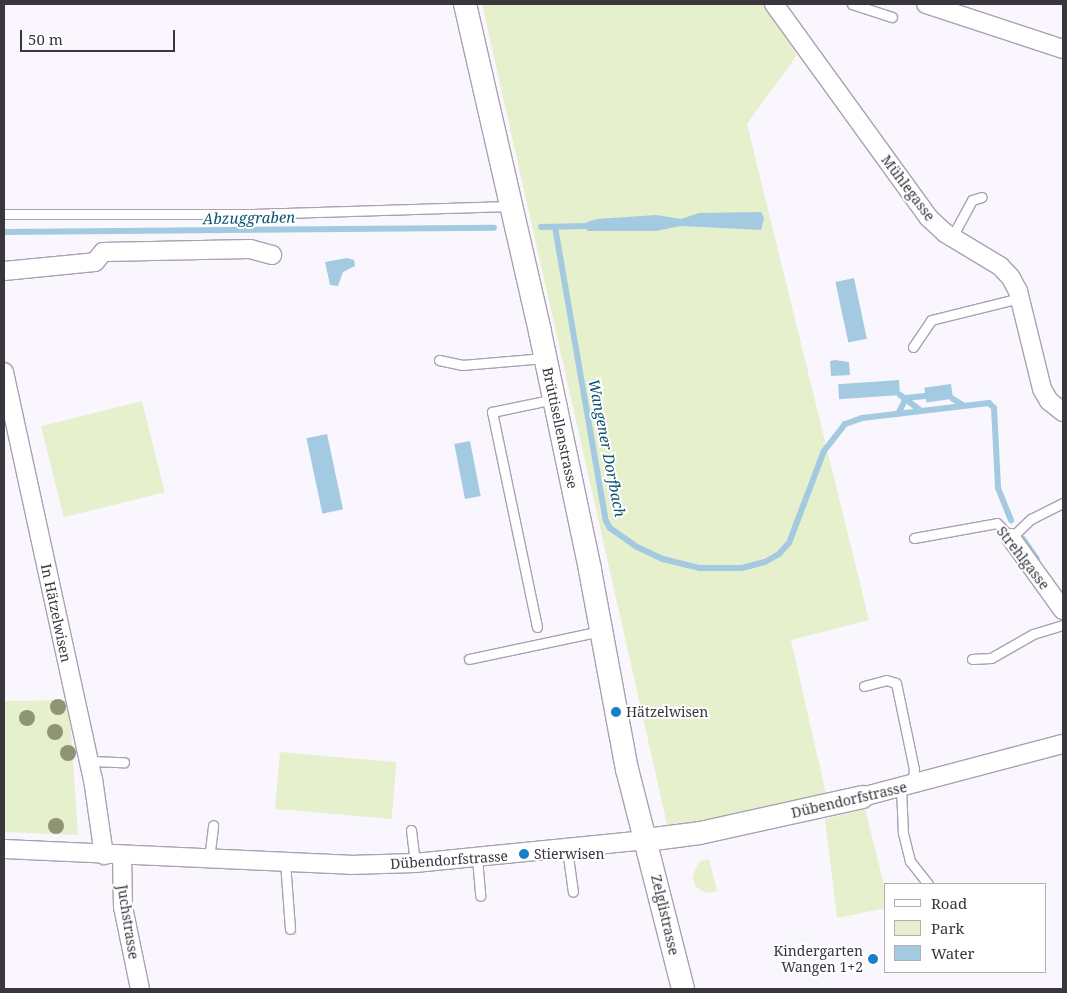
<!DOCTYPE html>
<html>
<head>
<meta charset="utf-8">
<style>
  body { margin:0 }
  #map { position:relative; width:1067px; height:993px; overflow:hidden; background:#faf6fe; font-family:"Noto Serif",serif }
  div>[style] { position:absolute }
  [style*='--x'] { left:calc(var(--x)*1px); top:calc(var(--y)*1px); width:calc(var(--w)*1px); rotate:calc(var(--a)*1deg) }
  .green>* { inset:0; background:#e6f0cc; transform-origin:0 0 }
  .water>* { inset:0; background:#a4cae2; transform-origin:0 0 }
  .stream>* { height:6px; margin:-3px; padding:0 3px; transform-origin:3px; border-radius:3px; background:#a4cae2 }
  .roads { filter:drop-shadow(1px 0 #aaa1b2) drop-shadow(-1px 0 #aaa1b2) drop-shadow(0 1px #aaa1b2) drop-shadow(0 -1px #aaa1b2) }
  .service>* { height:9px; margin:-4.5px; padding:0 4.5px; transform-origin:4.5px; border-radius:4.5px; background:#fff }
  .minor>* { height:18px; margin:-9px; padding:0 9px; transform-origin:9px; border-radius:9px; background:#fff }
  .tertiary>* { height:22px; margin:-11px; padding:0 11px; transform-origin:11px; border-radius:11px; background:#fff }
  .trees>* { width:16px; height:16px; margin:-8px; border-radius:50%; background:#8f9474 }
  .dots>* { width:14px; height:14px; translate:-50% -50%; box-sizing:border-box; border:2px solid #fff; border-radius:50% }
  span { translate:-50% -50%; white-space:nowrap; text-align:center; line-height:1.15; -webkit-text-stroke:4px #fff; paint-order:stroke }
  .street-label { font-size:14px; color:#3a363d }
  .poi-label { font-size:14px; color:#3a363d }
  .left { translate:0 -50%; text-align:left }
  .right { translate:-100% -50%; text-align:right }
  .water-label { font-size:15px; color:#0c5272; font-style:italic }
  .frame { position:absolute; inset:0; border:5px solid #3a363d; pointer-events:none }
  .legend { position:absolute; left:884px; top:883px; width:162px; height:90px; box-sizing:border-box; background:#fff; border:1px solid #b0afb1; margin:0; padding:6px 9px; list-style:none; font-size:15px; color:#3a363d }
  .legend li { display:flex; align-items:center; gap:10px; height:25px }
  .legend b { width:25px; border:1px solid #b0afb1 }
  .scale { position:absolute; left:20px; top:30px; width:155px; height:22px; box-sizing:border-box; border:2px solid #3a363d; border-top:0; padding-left:6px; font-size:15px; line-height:18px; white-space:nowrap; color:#3a363d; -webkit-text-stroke:4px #fff; paint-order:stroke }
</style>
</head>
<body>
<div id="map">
  <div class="green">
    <div style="clip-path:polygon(482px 4px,764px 4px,797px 55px,747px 124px,869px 620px,791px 640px,826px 794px,669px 833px)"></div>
    <div style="left:142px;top:401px;width:94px;height:104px;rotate:76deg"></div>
    <div style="clip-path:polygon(69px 700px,78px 835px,4px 832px,4px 701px)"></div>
    <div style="left:280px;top:752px;width:117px;height:57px;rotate:5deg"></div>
    <div style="clip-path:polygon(865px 809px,886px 893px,886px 908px,837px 918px,825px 819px)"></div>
    <div style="clip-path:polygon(709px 859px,717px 891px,706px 893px,696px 887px,692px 877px,699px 862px)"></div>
  </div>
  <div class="water">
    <div style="clip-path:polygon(761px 212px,764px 218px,761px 230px,681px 226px,656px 231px,587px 231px,587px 222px,597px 219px,656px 215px,681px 219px,699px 213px)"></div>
    <div style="clip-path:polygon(347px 258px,354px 260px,355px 266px,343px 272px,338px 286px,330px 285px,325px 262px)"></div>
    <div style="left:854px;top:278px;width:62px;height:19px;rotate:78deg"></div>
    <div style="clip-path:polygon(835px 360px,849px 362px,850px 375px,831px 376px,830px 361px)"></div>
    <div style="left:899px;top:380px;width:15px;height:61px;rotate:86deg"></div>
    <div style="left:951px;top:384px;width:15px;height:27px;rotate:82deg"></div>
    <div style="left:327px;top:434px;width:77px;height:21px;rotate:78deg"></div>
    <div style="left:470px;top:441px;width:56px;height:16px;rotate:79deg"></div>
  </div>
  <div class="stream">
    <div style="--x:541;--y:227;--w:46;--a:-1.2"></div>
    <div style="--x:555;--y:227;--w:298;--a:80.2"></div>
    <div style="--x:606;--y:521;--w:8;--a:60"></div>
    <div style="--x:610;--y:528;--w:33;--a:35"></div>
    <div style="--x:637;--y:547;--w:29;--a:25"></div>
    <div style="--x:663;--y:559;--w:38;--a:14"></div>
    <div style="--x:700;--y:568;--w:42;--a:0"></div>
    <div style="--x:742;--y:568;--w:24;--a:-15"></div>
    <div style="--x:765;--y:562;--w:16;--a:-30"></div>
    <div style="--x:779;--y:554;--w:15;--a:-48"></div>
    <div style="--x:789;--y:543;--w:98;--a:-69.2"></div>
    <div style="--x:824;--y:451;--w:34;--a:-52"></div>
    <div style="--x:845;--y:424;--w:18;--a:-19"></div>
    <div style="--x:862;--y:418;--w:128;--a:-6.7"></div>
    <div style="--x:989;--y:403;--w:7;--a:45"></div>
    <div style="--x:994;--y:408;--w:80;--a:87.1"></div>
    <div style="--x:998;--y:488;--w:35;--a:68"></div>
    <div style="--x:4;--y:232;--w:490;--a:-0.5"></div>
    <div style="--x:900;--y:395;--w:26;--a:37"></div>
    <div style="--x:906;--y:398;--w:19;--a:-6"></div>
    <div style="--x:953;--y:399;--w:13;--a:32"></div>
    <div style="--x:898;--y:414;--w:18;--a:-63"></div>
    <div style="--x:1023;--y:539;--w:24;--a:55"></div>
  </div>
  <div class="roads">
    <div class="service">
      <div style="--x:852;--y:4;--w:42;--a:18"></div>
      <div style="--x:4;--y:214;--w:249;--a:0"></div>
      <div style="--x:253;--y:214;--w:257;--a:-1.8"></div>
      <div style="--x:952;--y:237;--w:42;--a:-61.6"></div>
      <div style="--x:972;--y:200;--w:10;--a:-17"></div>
      <div style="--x:913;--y:347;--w:32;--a:-56"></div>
      <div style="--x:931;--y:320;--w:92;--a:-13.9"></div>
      <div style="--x:439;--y:360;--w:24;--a:12"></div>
      <div style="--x:462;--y:365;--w:83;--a:-4.8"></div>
      <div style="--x:914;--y:538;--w:84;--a:-10.2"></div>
      <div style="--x:997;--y:523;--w:21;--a:47"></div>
      <div style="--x:1011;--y:538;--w:28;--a:-44"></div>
      <div style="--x:1031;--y:519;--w:36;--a:-27"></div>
      <div style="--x:537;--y:627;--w:220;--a:-101.8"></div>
      <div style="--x:492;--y:412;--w:63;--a:-11.8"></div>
      <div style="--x:469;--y:659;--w:135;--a:-12"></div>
      <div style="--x:972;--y:659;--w:19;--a:-3"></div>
      <div style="--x:991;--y:658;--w:48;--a:-29.7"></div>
      <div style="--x:1033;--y:634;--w:31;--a:-17"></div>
      <div style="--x:864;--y:686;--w:23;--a:-15"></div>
      <div style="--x:886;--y:680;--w:10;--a:17"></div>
      <div style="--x:896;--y:683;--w:88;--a:78.2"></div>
      <div style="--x:914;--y:769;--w:16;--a:97"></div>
      <div style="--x:89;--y:761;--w:35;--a:2"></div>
      <div style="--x:901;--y:788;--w:45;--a:87.5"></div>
      <div style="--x:903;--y:833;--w:29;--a:76"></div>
      <div style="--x:910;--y:861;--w:29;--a:52"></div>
      <div style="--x:411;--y:830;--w:33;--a:83"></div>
      <div style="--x:567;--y:849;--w:43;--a:82.1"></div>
      <div style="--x:477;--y:858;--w:38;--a:85"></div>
      <div style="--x:209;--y:859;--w:34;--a:-83"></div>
      <div style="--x:285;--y:862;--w:67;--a:85.7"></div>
    </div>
    <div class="minor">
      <div style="--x:774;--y:4;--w:264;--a:54.1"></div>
      <div style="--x:929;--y:218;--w:22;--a:43"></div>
      <div style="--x:945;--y:233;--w:64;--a:31"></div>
      <div style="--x:1000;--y:266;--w:16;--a:47"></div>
      <div style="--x:1011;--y:278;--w:15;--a:62"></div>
      <div style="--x:1018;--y:291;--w:101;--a:76.2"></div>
      <div style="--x:1042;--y:389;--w:14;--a:60"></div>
      <div style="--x:1049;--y:401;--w:18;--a:38"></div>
      <div style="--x:926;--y:4;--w:144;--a:18.2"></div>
      <div style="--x:4;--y:271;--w:91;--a:-5.6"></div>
      <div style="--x:95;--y:262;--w:13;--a:-51"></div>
      <div style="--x:103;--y:252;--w:147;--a:-1.2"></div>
      <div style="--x:250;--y:249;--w:23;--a:15"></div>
      <div style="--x:4;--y:372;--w:417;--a:77.7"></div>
      <div style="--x:93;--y:779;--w:77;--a:81.8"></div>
      <div style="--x:1011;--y:538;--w:89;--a:54.2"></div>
      <div style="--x:862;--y:797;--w:208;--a:-14.8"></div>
      <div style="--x:4;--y:849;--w:346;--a:2.6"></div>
      <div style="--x:350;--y:865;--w:65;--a:-1.8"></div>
      <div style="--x:415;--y:863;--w:232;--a:-5.7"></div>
      <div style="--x:122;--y:855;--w:52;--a:88.9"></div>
      <div style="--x:123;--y:907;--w:84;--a:78.3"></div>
    </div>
    <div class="tertiary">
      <div style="--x:465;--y:4;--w:336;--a:77.1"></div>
      <div style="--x:540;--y:332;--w:243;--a:78.1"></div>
      <div style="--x:590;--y:570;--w:202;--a:79.5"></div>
      <div style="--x:627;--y:769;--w:227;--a:75.7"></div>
      <div style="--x:646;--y:840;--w:54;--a:-7.4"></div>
      <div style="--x:700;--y:833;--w:166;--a:-12.5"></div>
    </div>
  </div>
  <div class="trees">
    <div style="left:58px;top:707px"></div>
    <div style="left:27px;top:718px"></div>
    <div style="left:55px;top:732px"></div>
    <div style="left:68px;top:753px"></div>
    <div style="left:56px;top:826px"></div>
  </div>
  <div class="dots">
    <div style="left:616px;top:712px;background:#1480ca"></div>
    <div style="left:524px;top:854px;background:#1480ca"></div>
    <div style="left:873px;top:959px;background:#1480ca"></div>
  </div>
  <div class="street-label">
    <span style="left:908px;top:188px;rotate:53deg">Mühlegasse</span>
    <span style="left:560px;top:428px;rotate:78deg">Brüttisellenstrasse</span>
    <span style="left:1023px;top:558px;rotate:52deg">Strehlgasse</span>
    <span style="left:56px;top:613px;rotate:78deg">In Hätzelwisen</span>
    <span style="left:849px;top:800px;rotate:-13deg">Dübendorfstrasse</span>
    <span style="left:449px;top:860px;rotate:-4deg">Dübendorfstrasse</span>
    <span style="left:665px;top:915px;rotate:77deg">Zelglistrasse</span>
    <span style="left:128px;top:922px;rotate:81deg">Juchstrasse</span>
  </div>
  <div class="poi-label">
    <span class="left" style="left:626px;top:712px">Hätzelwisen</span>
    <span class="left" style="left:534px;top:854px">Stierwisen</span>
    <span class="right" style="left:863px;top:959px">Kindergarten<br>Wangen 1+2</span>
  </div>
  <div class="water-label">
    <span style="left:249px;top:218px;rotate:-1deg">Abzuggraben</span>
    <span style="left:607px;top:448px;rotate:79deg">Wangener Dorfbach</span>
  </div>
  <div class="frame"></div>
  <ul class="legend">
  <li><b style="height:6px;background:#fff"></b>Road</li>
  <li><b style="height:14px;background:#e6f0cc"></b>Park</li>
  <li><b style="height:14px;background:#a4cae2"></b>Water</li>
  </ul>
  <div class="scale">50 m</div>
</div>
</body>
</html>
